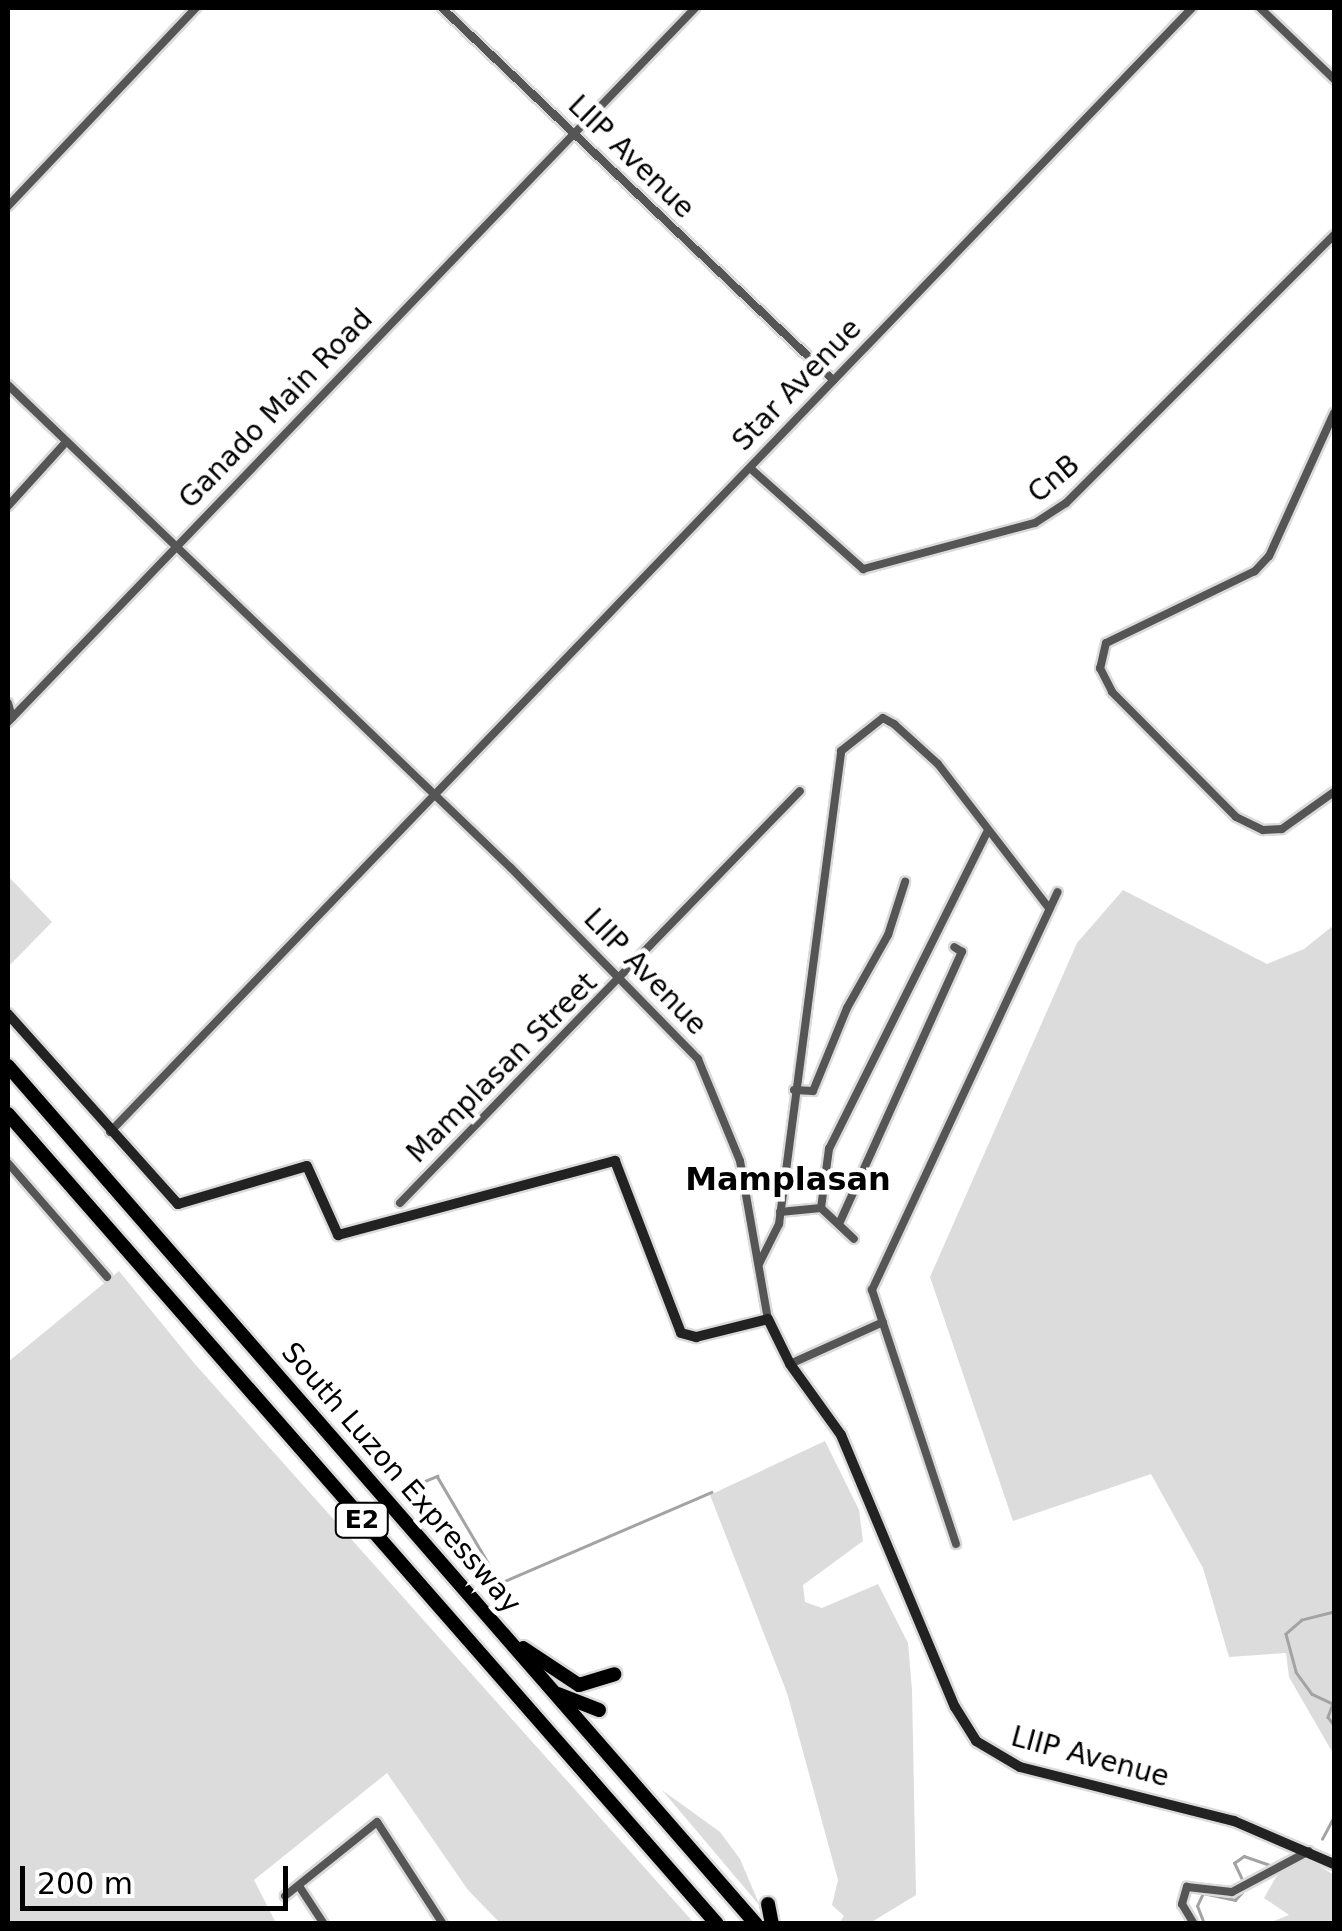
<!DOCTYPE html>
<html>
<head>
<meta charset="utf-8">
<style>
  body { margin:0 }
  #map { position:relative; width:1342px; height:1931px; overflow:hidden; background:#fff; font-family:"DejaVu Sans",sans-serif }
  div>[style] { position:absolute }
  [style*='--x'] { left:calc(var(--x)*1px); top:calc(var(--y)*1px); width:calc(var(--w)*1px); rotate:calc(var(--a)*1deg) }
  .green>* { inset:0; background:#dcdcdc }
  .stream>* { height:2.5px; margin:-1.25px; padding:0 1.25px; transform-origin:1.25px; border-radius:1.25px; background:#a3a3a3 }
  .roads { filter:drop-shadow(2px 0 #dbdbdb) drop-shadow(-2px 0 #dbdbdb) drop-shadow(0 2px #dbdbdb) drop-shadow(0 -2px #dbdbdb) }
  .street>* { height:8px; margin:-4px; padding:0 4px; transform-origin:4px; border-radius:4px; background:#555 }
  .secondary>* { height:10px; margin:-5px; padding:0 5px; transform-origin:5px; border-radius:5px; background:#222 }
  .highway>* { height:14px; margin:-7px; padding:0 7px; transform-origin:7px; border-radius:7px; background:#000 }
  span { translate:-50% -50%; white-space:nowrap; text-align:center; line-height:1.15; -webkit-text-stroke:9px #fff; paint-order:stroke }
  .shield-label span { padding:2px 8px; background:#fff; border:2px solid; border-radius:8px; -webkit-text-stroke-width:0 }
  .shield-label { font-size:25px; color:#000; font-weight:700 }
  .street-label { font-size:28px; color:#000 }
  .quarter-label { font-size:32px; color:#000; font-weight:700 }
  .frame { position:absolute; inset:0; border:10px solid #000; pointer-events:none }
  .scale { position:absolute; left:20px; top:1866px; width:268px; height:45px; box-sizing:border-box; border:5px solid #000; border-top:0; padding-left:12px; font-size:30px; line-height:35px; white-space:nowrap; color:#000; -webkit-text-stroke:8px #fff; paint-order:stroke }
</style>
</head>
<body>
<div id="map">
  <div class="green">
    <div style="clip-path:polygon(8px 876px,52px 922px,8px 967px)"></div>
    <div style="clip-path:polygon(1123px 890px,1267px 964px,1304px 949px,1334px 925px,1334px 1755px,1289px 1677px,1286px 1653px,1229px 1657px,1203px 1568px,1151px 1474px,1013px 1521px,930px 1277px,1077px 943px)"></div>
    <div style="clip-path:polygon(119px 1271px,194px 1363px,694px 1923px,500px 1923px,468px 1890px,387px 1773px,254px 1880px,276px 1923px,8px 1923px,8px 1362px)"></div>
    <div style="clip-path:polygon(825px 1441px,859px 1510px,863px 1541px,803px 1585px,805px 1602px,822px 1608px,878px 1584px,908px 1643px,912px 1690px,916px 1895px,870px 1923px,839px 1923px,844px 1916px,832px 1905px,838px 1880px,787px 1693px,710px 1495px)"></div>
    <div style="clip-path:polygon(662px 1790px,720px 1832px,740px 1859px,760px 1906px)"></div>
    <div style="clip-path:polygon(1303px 1856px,1334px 1875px,1334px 1923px,1269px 1923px,1289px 1915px,1264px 1898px,1276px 1877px)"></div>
  </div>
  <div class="stream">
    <div style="--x:418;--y:1484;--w:21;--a:-23"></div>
    <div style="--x:437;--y:1476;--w:124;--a:59.5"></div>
    <div style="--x:500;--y:1583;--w:230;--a:-23.3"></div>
    <div style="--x:1334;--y:1612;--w:33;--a:166"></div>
    <div style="--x:1302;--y:1620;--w:21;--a:139"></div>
    <div style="--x:1286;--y:1634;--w:39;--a:75"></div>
    <div style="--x:1296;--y:1672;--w:27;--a:54"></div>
    <div style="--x:1312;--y:1694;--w:23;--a:25"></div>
    <div style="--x:1333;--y:1704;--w:14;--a:111"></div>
    <div style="--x:1328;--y:1717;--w:10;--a:53"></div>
    <div style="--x:1322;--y:1839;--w:26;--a:-62"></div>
    <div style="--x:1244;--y:1884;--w:23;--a:-115"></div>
    <div style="--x:1234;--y:1863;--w:12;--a:-35"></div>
    <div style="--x:1244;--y:1856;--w:31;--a:19"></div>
    <div style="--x:1204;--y:1924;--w:19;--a:-111"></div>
    <div style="--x:1197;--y:1906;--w:14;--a:-65"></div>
    <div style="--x:1203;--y:1893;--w:33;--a:12"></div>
    <div style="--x:1235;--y:1900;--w:12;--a:-48"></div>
  </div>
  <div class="roads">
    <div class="street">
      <div style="--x:442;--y:8;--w:540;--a:43.57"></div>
      <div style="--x:1260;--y:8;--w:103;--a:43.8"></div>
      <div style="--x:8;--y:206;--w:273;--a:-46.5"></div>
      <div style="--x:8;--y:385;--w:697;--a:43.84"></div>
      <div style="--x:511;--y:868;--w:267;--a:45.6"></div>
      <div style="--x:698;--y:1059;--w:110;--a:67.6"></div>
      <div style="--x:740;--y:1161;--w:160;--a:80"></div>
      <div style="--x:1334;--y:413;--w:157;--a:114.4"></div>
      <div style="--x:1269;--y:556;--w:21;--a:133"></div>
      <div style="--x:1255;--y:571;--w:165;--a:154.2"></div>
      <div style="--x:1106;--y:643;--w:26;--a:103"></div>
      <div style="--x:1100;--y:668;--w:27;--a:63"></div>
      <div style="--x:1112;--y:692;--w:176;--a:45.2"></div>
      <div style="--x:1236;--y:817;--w:30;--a:26"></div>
      <div style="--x:1263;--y:830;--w:19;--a:-3"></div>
      <div style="--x:1282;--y:829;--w:64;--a:-35.4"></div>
      <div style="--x:750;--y:468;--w:152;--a:41.8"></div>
      <div style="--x:863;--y:569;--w:178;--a:-15"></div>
      <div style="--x:1035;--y:523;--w:37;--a:-33"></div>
      <div style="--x:1066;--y:503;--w:379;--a:-45"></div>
      <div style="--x:8;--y:506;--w:86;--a:-47.8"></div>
      <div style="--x:8;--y:703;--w:15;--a:74"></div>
      <div style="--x:8;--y:722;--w:991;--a:-46.1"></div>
      <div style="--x:794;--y:1090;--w:19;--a:3"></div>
      <div style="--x:813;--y:1091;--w:90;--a:-67.7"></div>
      <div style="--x:847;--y:1008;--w:84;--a:-60.7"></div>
      <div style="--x:888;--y:935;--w:56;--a:-72.2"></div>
      <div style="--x:110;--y:1132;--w:1560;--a:-46.09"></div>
      <div style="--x:8;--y:1163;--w:151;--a:49"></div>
      <div style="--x:400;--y:1203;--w:574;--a:-45.85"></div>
      <div style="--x:821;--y:1208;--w:60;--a:-82.3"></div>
      <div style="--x:829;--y:1149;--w:354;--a:-63.5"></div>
      <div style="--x:821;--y:1208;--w:45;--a:43.2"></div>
      <div style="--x:780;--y:1212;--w:41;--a:-5.6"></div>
      <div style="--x:839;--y:1224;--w:299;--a:-65.7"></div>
      <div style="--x:962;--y:952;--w:9;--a:-148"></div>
      <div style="--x:759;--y:1264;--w:45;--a:-63.4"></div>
      <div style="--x:779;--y:1224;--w:477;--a:-82.5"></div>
      <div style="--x:841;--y:751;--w:53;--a:-38.2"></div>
      <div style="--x:883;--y:718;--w:13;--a:29"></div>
      <div style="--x:894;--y:724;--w:59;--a:42.3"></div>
      <div style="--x:938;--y:764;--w:182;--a:52.4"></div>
      <div style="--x:790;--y:1364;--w:102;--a:-24.3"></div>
      <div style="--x:956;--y:1544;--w:268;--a:-108.3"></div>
      <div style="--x:872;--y:1290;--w:439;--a:-65"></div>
      <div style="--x:299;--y:1886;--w:45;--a:56.7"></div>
      <div style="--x:285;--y:1896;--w:118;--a:-38.8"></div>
      <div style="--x:377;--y:1822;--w:121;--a:57.1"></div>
      <div style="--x:1194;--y:1924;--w:23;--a:-121"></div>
      <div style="--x:1182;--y:1904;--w:18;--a:-74"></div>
      <div style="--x:1187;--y:1887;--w:45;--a:6.3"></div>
      <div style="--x:1232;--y:1892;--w:87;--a:-28"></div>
    </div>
    <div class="secondary">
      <div style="--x:8;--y:1014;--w:255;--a:48.2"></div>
      <div style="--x:178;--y:1204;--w:134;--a:-16.4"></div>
      <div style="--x:307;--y:1166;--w:76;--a:65.8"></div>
      <div style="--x:338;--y:1235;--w:287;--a:-15"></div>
      <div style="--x:615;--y:1161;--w:184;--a:69"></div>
      <div style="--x:681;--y:1333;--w:16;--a:15"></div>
      <div style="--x:696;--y:1337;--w:74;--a:-14"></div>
      <div style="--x:768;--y:1319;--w:50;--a:63.9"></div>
      <div style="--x:790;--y:1364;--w:87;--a:54.3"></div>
      <div style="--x:841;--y:1435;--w:295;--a:67.3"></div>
      <div style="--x:955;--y:1707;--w:40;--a:58"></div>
      <div style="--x:976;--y:1741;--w:51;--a:30.6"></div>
      <div style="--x:1020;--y:1767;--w:221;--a:14.2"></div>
      <div style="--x:1234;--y:1821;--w:109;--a:23.3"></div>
    </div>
    <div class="highway">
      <div style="--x:8;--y:1066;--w:1138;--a:48.92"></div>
      <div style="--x:8;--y:1114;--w:1076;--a:48.8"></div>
      <div style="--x:523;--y:1648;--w:67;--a:33.5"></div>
      <div style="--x:579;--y:1685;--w:37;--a:-17"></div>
      <div style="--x:558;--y:1694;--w:44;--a:21.3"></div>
      <div style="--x:768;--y:1904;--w:20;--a:79"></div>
    </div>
  </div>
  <div class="shield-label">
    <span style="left:362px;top:1520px">E2</span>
  </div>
  <div class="street-label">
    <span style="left:631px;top:157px;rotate:44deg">LIIP Avenue</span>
    <span style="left:797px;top:385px;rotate:-46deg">Star Avenue</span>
    <span style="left:276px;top:409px;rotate:-46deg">Ganado Main Road</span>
    <span style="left:1054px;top:479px;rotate:-40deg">CnB</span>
    <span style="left:645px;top:972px;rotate:46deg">LIIP Avenue</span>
    <span style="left:502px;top:1068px;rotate:-45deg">Mamplasan Street</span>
    <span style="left:401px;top:1478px;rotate:49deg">South Luzon Expressway</span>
    <span style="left:1090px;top:1757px;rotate:15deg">LIIP Avenue</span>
  </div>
  <div class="quarter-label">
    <span style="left:788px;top:1179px">Mamplasan</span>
  </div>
  <div class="frame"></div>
  <div class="scale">200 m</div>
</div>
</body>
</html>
